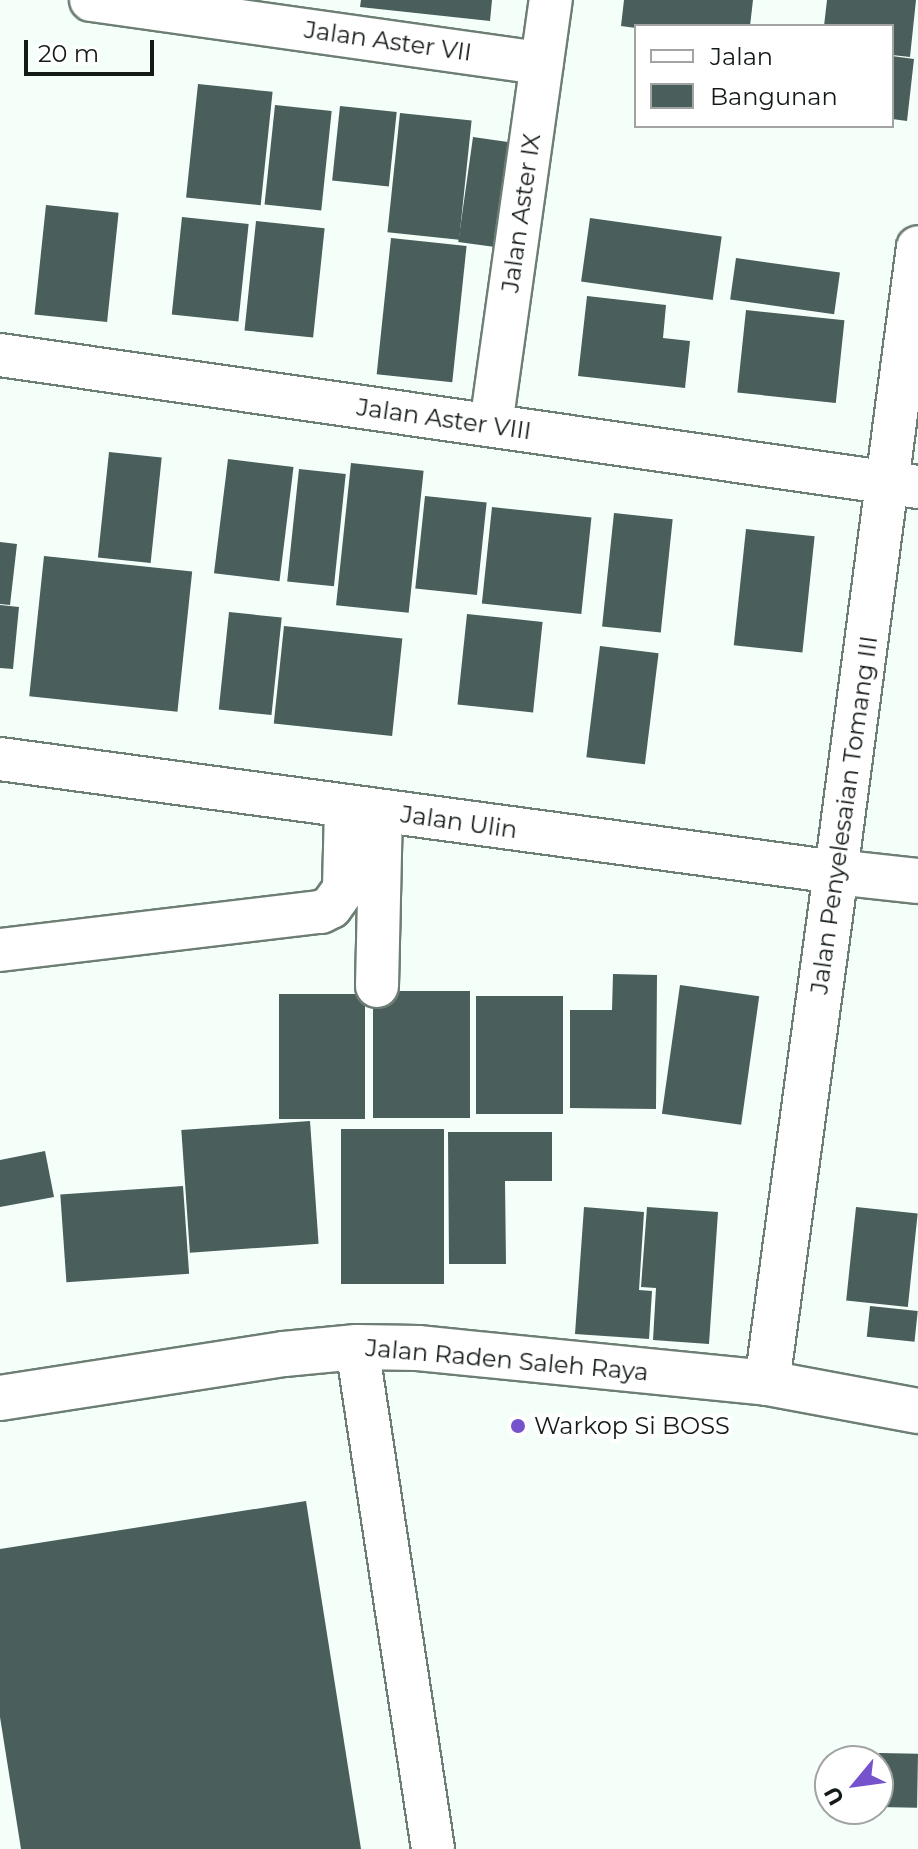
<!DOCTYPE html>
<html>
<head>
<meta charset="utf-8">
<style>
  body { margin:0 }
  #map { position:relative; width:918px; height:1849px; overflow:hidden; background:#f3fff8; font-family:Montserrat,sans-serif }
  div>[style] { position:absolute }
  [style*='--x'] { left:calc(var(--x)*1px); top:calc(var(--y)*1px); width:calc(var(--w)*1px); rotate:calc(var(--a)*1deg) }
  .building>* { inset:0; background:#4a5e5c; transform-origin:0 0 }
  .roads { filter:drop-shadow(2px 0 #6d7e74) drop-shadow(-2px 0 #6d7e74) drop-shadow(0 2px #6d7e74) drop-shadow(0 -2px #6d7e74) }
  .minor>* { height:42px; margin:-21px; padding:0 21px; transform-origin:21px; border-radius:21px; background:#fff }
  .tertiary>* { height:44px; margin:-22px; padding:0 22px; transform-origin:22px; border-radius:22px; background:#fff }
  .secondary>* { height:44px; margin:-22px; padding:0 22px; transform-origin:22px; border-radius:22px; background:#fff }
  .dots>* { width:22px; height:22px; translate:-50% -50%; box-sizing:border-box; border:4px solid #fff; border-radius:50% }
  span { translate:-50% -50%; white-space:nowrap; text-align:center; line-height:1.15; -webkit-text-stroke:8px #fff; paint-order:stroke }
  .street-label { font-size:24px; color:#141b17 }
  .poi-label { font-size:24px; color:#141b17 }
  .left { translate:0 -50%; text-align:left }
  .legend { position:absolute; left:634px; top:24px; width:260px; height:104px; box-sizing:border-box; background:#fff; border:2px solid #a1a4a2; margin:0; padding:10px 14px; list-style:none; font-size:24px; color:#141b17 }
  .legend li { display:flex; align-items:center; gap:16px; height:40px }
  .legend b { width:40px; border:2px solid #a1a4a2 }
  .north { position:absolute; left:814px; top:1745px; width:80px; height:80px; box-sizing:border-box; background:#fff; border:2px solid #a1a4a2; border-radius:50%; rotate:241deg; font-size:22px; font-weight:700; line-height:32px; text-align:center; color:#141b17 }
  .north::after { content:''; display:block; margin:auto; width:28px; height:36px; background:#7553cd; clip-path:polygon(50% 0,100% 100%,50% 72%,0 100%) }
  .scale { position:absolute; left:24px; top:40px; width:130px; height:36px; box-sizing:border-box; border:4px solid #141b17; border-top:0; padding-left:10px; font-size:24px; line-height:28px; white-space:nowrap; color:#141b17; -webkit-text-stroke:6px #fff; paint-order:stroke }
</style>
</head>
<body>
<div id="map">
  <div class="building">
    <div style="clip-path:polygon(361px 0,492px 0,490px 21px,360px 7px)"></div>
    <div style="clip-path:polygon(624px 0,753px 0,750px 26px,636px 28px,621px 26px)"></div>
    <div style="clip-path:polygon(827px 0,916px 0,910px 57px,892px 55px,892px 26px,824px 26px)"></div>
    <div style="clip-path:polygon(892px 56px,914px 59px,907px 121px,892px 119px)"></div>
    <div style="left:198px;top:84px;width:75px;height:114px;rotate:6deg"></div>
    <div style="left:275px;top:105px;width:57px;height:100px;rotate:6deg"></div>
    <div style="left:340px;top:106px;width:57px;height:75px;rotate:6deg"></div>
    <div style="left:400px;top:113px;width:72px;height:120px;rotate:6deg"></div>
    <div style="left:473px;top:137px;width:37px;height:106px;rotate:8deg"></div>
    <div style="left:46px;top:205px;width:73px;height:110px;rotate:6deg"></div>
    <div style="left:182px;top:217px;width:67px;height:98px;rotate:6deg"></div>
    <div style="left:590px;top:218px;width:133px;height:64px;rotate:8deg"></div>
    <div style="left:256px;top:221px;width:69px;height:110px;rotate:6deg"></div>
    <div style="left:391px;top:238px;width:76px;height:137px;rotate:6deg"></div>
    <div style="left:736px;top:258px;width:105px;height:42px;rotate:8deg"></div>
    <div style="clip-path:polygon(587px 296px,666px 305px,663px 338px,690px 341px,685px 388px,578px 376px)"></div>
    <div style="left:746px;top:310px;width:99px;height:83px;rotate:6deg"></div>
    <div style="left:109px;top:452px;width:53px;height:106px;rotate:6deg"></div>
    <div style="left:228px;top:459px;width:66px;height:115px;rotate:7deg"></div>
    <div style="left:351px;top:463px;width:73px;height:143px;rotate:6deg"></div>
    <div style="left:299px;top:469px;width:47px;height:113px;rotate:6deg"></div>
    <div style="left:425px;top:496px;width:62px;height:93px;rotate:6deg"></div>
    <div style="left:492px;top:507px;width:100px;height:97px;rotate:6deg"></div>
    <div style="left:614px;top:513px;width:59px;height:114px;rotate:6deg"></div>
    <div style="left:746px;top:529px;width:69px;height:117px;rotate:6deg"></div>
    <div style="clip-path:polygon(0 542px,17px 544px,10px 605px,0 604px)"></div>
    <div style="left:44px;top:556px;width:149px;height:141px;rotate:6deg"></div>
    <div style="clip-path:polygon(0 605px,19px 607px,13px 669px,0 668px)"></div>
    <div style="left:229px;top:612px;width:53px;height:98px;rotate:6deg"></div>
    <div style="left:467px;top:614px;width:76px;height:91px;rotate:6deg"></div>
    <div style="left:284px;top:626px;width:119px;height:98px;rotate:6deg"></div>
    <div style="left:600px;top:646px;width:59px;height:112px;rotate:7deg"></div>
    <div style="clip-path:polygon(613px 974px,657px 975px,656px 1109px,570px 1108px,570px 1010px,612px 1010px)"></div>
    <div style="left:680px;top:985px;width:80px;height:130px;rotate:8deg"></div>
    <div style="left:373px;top:991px;width:97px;height:127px"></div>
    <div style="left:279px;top:994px;width:86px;height:125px"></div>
    <div style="left:476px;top:996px;width:87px;height:118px"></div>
    <div style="left:310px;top:1121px;width:123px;height:129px;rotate:86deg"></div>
    <div style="left:444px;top:1129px;width:155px;height:103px;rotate:90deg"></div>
    <div style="clip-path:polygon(448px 1132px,552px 1132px,552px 1181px,505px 1181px,506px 1264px,449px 1264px)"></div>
    <div style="clip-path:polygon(45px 1151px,54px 1197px,0 1207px,0 1160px)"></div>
    <div style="left:183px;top:1186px;width:88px;height:123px;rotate:86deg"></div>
    <div style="clip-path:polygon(584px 1207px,644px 1212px,639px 1290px,652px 1291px,649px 1339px,575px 1334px)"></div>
    <div style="clip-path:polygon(647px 1207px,718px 1212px,709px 1344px,653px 1340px,656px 1288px,641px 1287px)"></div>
    <div style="left:856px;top:1207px;width:62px;height:94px;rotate:6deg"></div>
    <div style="left:870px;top:1306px;width:48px;height:31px;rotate:6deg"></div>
    <div style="clip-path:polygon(306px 1501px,361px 1849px,21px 1849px,0 1717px,0 1549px)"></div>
    <div style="left:879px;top:1753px;width:39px;height:54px;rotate:1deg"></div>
  </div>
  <div class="roads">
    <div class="minor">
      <div style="--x:91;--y:0;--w:455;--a:8"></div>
      <div style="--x:0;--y:355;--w:927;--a:8.18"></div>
      <div style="--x:491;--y:425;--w:429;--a:-82"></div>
      <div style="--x:0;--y:759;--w:844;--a:7.7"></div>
      <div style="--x:836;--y:872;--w:630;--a:-82.53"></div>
      <div style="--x:0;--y:950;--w:323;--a:-6.8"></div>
      <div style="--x:321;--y:912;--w:11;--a:-27"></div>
      <div style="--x:331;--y:907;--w:22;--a:-54"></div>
      <div style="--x:344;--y:889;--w:82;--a:-88.6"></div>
      <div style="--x:377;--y:986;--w:175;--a:-88.7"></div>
      <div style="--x:357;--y:1347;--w:508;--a:81.39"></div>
    </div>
    <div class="tertiary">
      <div style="--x:767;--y:1383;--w:516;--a:-82.31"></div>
      <div style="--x:836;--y:872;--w:82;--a:6.3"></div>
    </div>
    <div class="secondary">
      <div style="--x:0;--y:1398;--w:287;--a:-8.8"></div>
      <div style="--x:284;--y:1354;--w:73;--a:-5.5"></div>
      <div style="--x:357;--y:1347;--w:61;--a:0.9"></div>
      <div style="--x:418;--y:1348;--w:351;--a:5.7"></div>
      <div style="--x:767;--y:1383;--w:154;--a:10.5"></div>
    </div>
  </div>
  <div class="dots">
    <div style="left:518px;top:1426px;background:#7553cd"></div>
  </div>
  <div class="street-label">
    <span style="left:388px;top:41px;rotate:8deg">Jalan Aster VII</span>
    <span style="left:521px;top:213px;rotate:-82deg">Jalan Aster IX</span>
    <span style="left:444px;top:419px;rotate:8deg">Jalan Aster VIII</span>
    <span style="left:844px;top:815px;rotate:-82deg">Jalan Penyelesaian Tomang III</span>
    <span style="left:459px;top:822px;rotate:8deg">Jalan Ulin</span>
    <span style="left:507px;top:1360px;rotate:5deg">Jalan Raden Saleh Raya</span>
  </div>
  <div class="poi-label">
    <span class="left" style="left:534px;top:1426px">Warkop Si BOSS</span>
  </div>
  <ul class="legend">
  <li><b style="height:10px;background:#fff"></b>Jalan</li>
  <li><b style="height:22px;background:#4a5e5c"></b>Bangunan</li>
  </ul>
  <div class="north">U</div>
  <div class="scale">20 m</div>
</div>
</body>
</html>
